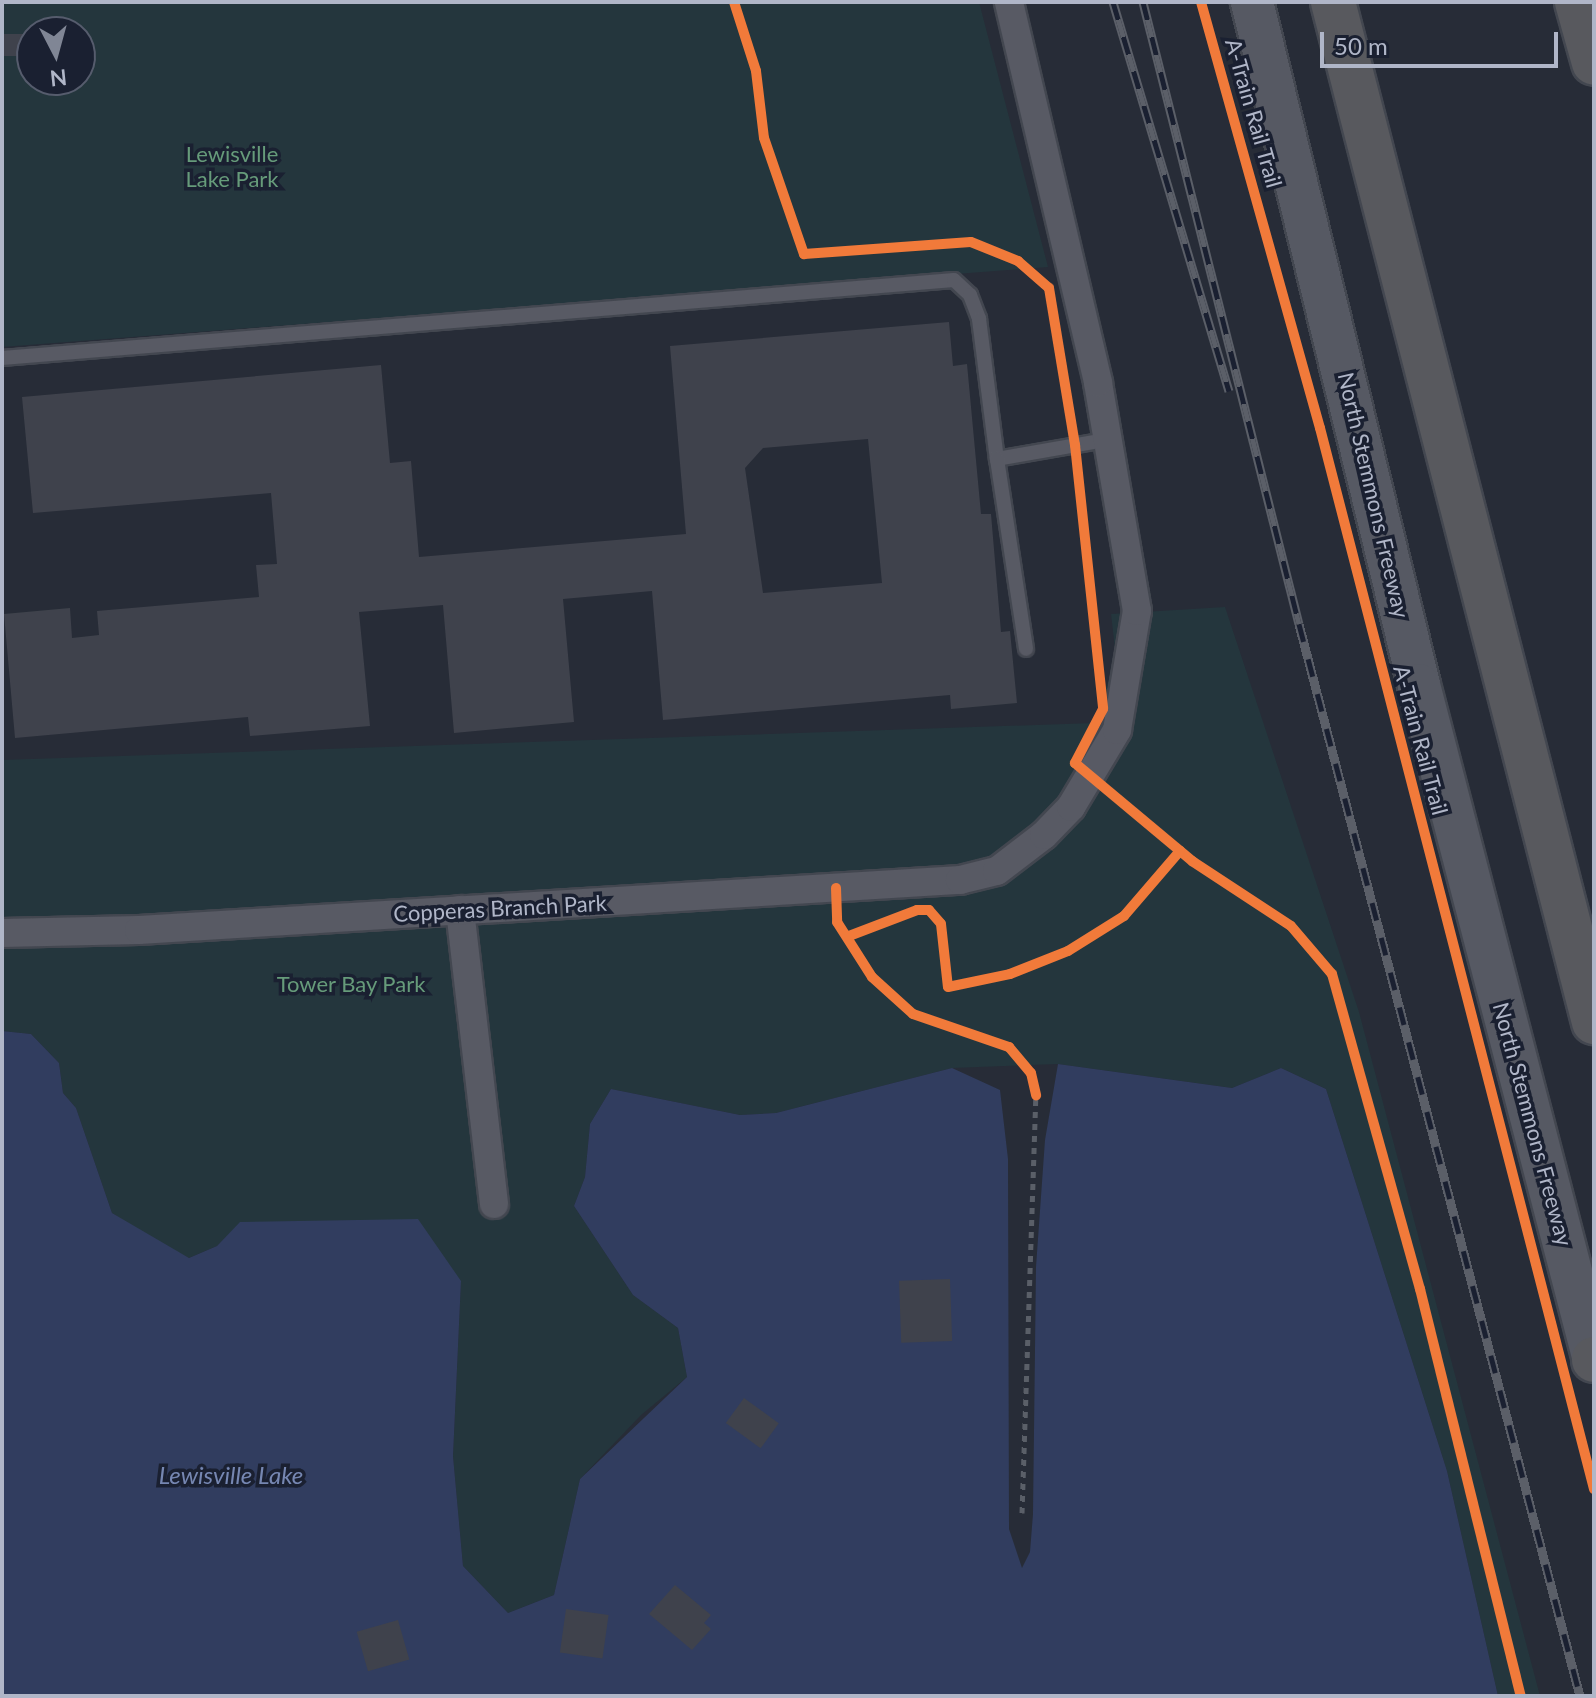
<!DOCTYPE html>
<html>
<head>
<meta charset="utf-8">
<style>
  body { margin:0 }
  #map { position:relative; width:1596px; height:1698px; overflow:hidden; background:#272c37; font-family:Lato,sans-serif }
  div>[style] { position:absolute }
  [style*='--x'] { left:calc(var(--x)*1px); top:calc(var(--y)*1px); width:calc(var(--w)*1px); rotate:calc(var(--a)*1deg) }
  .green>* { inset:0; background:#24363d }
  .water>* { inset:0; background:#313d5f }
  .building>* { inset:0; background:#3f424c; transform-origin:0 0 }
  .path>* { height:5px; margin-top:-2.5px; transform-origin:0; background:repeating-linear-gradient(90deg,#5a5f68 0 6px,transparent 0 12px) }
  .roads { filter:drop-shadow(2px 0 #434750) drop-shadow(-2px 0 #434750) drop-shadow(0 2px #434750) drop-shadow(0 -2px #434750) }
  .lane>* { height:14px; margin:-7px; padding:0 7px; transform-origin:7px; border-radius:7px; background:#585a64 }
  .street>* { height:28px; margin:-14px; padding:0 14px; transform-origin:14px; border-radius:14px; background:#585a64 }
  .secondary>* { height:42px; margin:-21px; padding:0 21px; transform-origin:21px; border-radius:21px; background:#565963 }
  .highway>* { height:44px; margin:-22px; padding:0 22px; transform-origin:22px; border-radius:22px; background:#58595e }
  .rail>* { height:9px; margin-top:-4.5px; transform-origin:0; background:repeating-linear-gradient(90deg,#1a2031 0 18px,#5b5f68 0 36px); box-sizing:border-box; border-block:2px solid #5b5f68 }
  .cycleway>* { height:10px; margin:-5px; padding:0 5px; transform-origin:5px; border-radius:5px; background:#f17a3a }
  span { translate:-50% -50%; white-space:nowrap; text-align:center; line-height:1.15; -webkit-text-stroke:7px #1a2031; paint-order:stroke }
  .street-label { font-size:22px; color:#b0b6c8 }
  .park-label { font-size:22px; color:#669b7a }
  .water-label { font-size:24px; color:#7687b2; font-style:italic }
  .frame { position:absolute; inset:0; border:4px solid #b0b6c8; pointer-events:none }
  .north { position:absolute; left:16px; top:16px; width:80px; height:80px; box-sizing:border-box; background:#1a2031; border:2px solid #565c6d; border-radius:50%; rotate:174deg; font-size:22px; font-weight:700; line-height:32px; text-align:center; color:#b0b6c8 }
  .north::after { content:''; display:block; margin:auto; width:28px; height:36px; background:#808695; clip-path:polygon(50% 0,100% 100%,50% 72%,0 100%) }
  .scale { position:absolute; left:1320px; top:32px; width:238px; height:36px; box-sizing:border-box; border:4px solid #b0b6c8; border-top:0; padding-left:10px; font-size:24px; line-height:28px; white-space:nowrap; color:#b0b6c8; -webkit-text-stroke:6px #1a2031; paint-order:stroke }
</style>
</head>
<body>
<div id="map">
  <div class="green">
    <div style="clip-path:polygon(evenodd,2px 2px,979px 2px,1048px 267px,2px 347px,2px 2px,32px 32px,80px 32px,80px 80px,32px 80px,32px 32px)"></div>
    <div style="clip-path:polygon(1225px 607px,1359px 1012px,1540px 1696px,1498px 1696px,1447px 1471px,1326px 1089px,1281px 1068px,1232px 1088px,1058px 1064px,952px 1068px,776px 1113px,740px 1115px,611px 1089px,590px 1124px,585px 1177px,574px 1206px,633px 1295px,678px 1328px,687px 1377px,641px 1415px,580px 1479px,554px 1595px,508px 1613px,463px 1566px,453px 1456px,461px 1281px,290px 1222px,241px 1222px,217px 1246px,189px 1258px,159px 1243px,112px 1213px,76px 1108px,63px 1093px,59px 1063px,31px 1034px,2px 1031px,2px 760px,1094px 723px,1116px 658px,1111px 614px)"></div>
  </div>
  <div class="water">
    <div style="clip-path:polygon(2px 1031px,31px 1034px,59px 1063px,63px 1093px,76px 1108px,112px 1213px,189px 1258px,217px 1246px,240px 1222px,418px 1219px,461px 1281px,453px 1456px,463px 1566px,508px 1613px,554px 1595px,580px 1479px,687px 1377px,678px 1328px,633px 1295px,574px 1206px,585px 1177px,590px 1124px,611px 1089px,740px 1115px,776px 1113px,952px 1068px,1000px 1090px,1008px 1159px,1009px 1529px,1022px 1568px,1030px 1552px,1033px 1514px,1036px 1267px,1045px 1140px,1058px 1064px,1232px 1088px,1281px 1068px,1326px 1089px,1447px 1471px,1498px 1696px,2px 1696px)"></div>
  </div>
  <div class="building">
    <div style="left:2px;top:34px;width:28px;height:22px"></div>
    <div style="clip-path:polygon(evenodd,949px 322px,953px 366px,967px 364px,981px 514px,991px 514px,1001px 632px,1010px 631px,1017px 703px,951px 709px,950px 695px,663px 720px,652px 591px,563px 599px,574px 722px,454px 733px,443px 605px,359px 612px,370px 726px,250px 736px,248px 717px,15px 738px,4px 614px,70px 608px,72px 638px,99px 635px,97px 611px,259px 597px,256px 565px,277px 564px,271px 493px,33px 513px,22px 397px,381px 365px,390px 463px,411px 461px,419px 557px,686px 534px,670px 346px,949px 322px,868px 439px,882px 583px,763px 593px,745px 468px,763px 448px,868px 439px)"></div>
    <div style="left:950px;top:1279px;width:62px;height:51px;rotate:88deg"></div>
    <div style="left:744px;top:1398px;width:43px;height:31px;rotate:36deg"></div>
    <div style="clip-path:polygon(675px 1585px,711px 1615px,704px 1623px,711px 1629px,692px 1650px,649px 1614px)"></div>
    <div style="left:566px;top:1609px;width:43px;height:44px;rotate:8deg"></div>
    <div style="left:398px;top:1620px;width:41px;height:43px;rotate:74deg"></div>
  </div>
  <div class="path">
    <div style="--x:1022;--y:1513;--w:418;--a:-88.1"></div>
  </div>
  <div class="roads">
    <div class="lane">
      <div style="--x:2;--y:358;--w:955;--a:-4.68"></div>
      <div style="--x:954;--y:280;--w:22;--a:43"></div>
      <div style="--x:970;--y:295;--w:26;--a:69"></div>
      <div style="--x:979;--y:319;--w:141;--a:82.7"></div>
      <div style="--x:997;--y:459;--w:111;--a:-9.9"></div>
      <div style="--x:997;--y:459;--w:192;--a:81.3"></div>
    </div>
    <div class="street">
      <div style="--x:460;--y:910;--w:296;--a:83.4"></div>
      <div style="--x:2;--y:933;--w:137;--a:-1.3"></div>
      <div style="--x:139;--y:930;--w:823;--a:-3.49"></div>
      <div style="--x:960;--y:880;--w:38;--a:-14"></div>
      <div style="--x:997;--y:871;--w:59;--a:-37.5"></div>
      <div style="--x:1044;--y:835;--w:39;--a:-46"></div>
      <div style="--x:1071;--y:807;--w:90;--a:-59.1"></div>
      <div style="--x:1117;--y:730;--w:121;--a:-80.5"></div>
      <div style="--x:1137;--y:611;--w:232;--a:-99.7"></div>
      <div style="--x:1098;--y:382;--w:390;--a:-103.2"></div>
    </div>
    <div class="secondary">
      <div style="--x:1252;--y:2;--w:703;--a:76.26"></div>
      <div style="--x:1419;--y:685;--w:697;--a:75.47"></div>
    </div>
    <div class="highway">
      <div style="--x:1333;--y:2;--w:1053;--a:75.65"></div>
      <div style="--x:1577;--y:2;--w:63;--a:74.4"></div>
      <div style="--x:1594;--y:1359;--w:1;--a:90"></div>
    </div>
  </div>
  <div class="rail">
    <div style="--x:1113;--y:2;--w:406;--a:73.4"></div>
    <div style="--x:1143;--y:2;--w:641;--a:75.92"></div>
    <div style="--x:1299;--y:624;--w:1108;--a:75.31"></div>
  </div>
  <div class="cycleway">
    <div style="--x:734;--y:2;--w:72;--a:72.3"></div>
    <div style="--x:756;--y:71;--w:67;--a:83.2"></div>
    <div style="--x:764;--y:138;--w:123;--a:71"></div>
    <div style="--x:804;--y:254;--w:167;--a:-4.1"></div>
    <div style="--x:971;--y:242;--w:51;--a:22"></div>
    <div style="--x:1018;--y:261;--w:41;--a:41.1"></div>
    <div style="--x:1049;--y:288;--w:159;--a:80.6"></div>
    <div style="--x:1075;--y:445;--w:265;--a:83.9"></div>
    <div style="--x:1103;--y:709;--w:61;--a:117.4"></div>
    <div style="--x:1075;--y:763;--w:153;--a:39.9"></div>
    <div style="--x:1192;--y:861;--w:118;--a:33.3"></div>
    <div style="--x:1291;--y:926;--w:63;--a:49.5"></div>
    <div style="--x:1332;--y:974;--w:327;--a:74.4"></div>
    <div style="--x:1420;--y:1289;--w:419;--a:76.1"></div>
    <div style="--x:1201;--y:2;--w:442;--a:74.4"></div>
    <div style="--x:1320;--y:428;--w:1096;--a:75.52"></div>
    <div style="--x:836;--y:888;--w:34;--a:88"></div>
    <div style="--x:837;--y:922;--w:65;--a:57.5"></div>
    <div style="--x:872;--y:977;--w:55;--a:42.1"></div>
    <div style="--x:913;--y:1014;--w:102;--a:19"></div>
    <div style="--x:1009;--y:1047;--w:34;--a:50"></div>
    <div style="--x:1031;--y:1073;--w:23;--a:77"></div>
    <div style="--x:849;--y:936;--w:73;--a:-20.9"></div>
    <div style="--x:917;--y:910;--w:12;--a:0"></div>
    <div style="--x:929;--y:910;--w:18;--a:49"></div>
    <div style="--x:941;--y:924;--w:63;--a:83.7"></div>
    <div style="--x:948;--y:987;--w:63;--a:-11.8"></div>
    <div style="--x:1010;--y:974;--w:62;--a:-21.6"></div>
    <div style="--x:1068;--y:951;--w:66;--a:-32"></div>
    <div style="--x:1124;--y:916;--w:86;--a:-49.3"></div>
  </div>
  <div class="street-label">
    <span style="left:1254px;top:113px;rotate:74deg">A-Train Rail Trail</span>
    <span style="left:1374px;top:495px;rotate:77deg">North Stemmons Freeway</span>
    <span style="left:1421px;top:740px;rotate:75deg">A-Train Rail Trail</span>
    <span style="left:500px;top:908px;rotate:-3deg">Copperas Branch Park</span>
    <span style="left:1533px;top:1124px;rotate:75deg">North Stemmons Freeway</span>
  </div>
  <div class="park-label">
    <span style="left:232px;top:166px">Lewisville<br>Lake Park</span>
    <span style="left:351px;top:984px">Tower Bay Park</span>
  </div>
  <div class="water-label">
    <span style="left:231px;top:1475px">Lewisville Lake</span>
  </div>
  <div class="frame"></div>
  <div class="north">N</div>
  <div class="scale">50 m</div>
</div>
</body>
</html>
